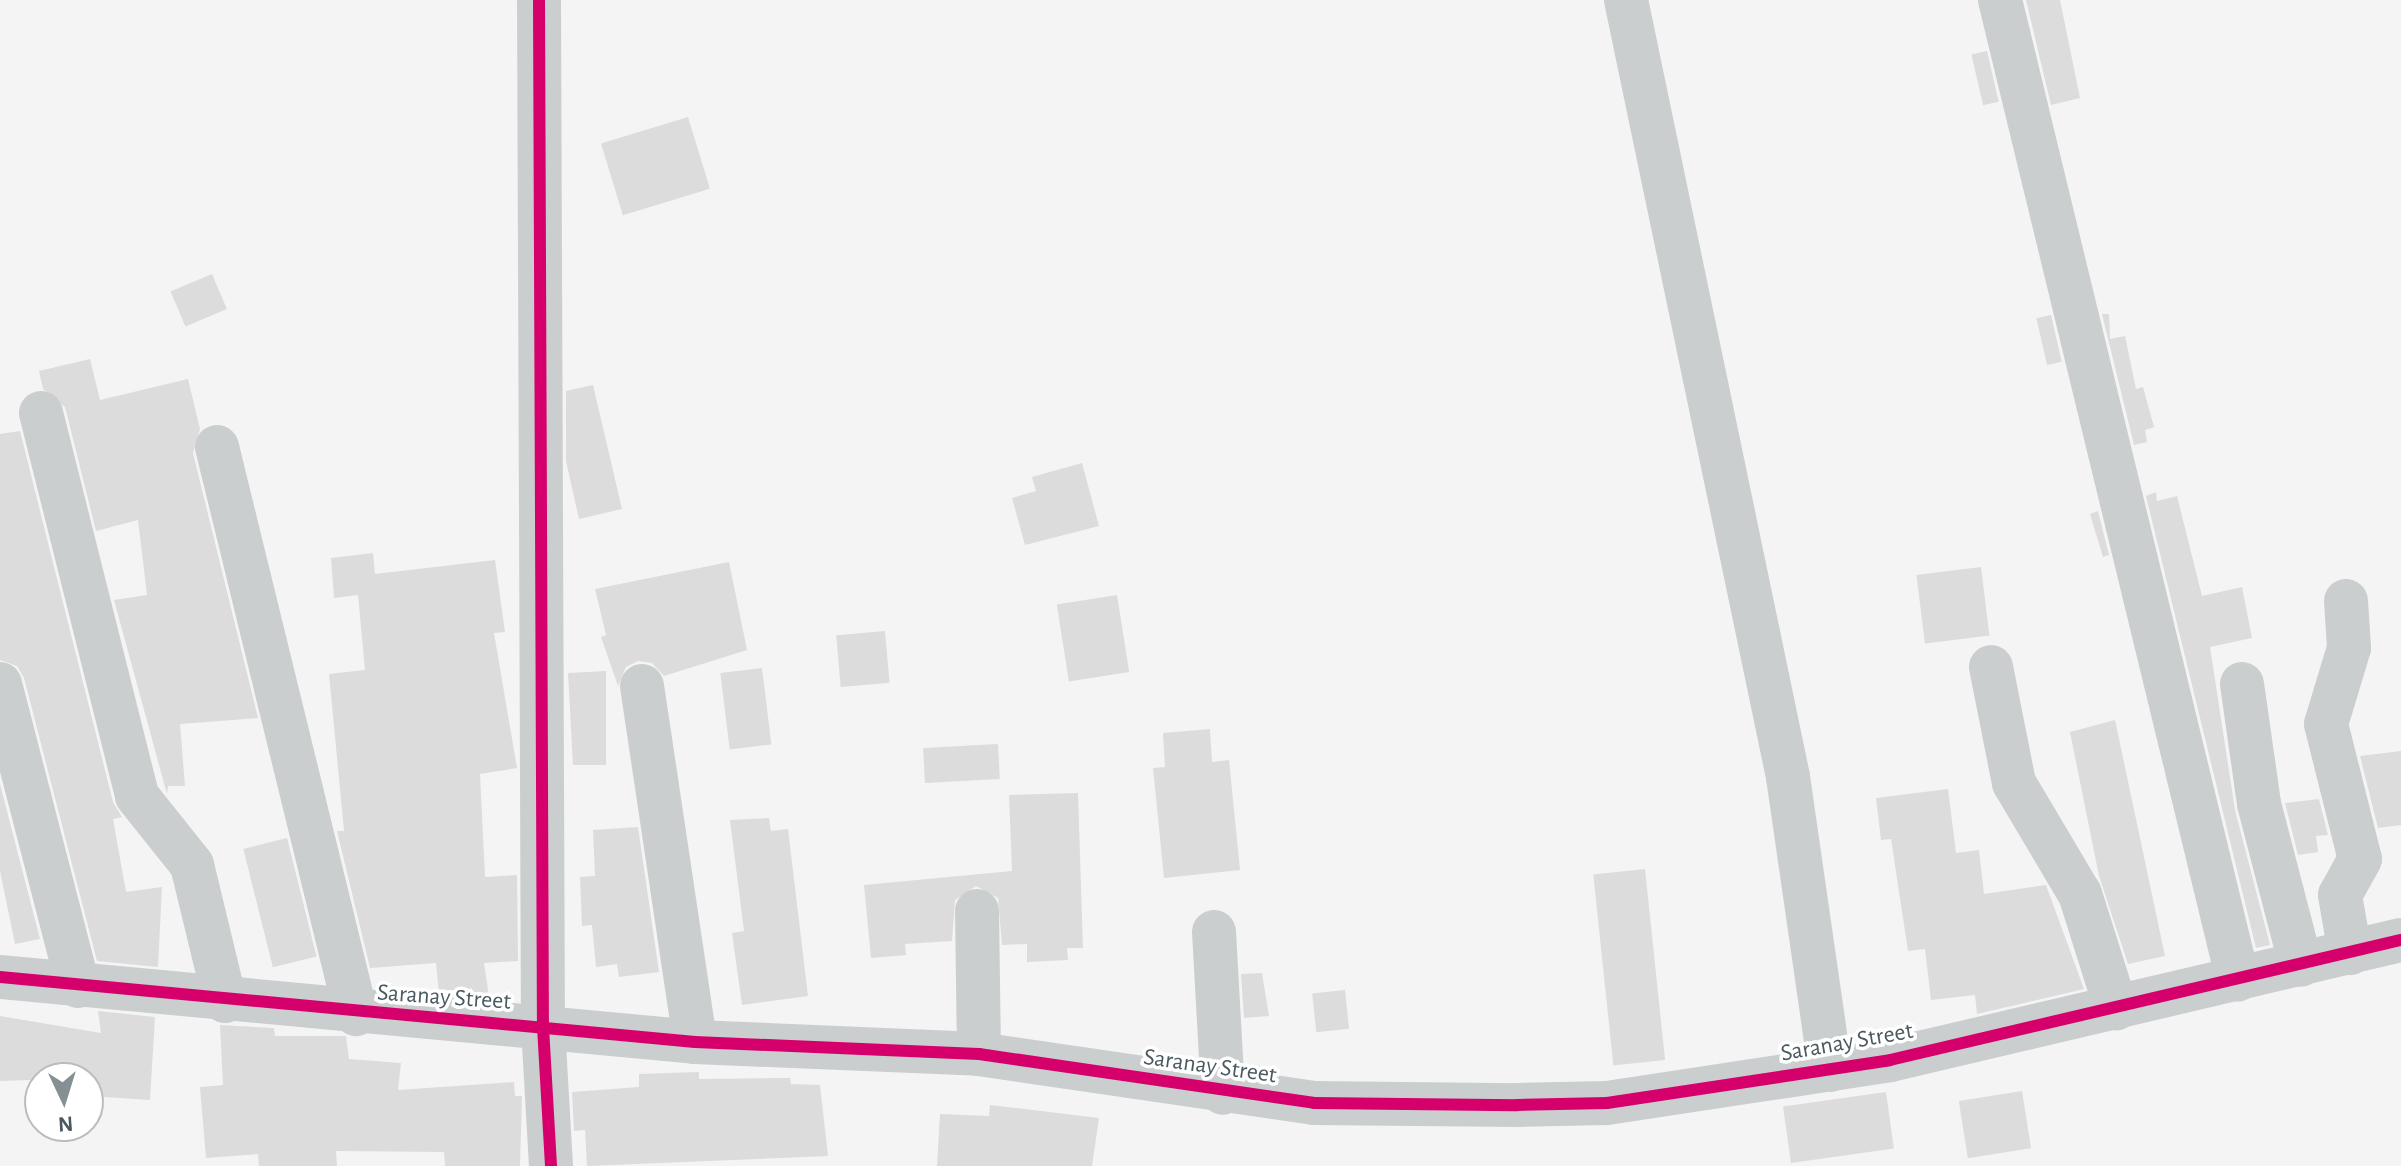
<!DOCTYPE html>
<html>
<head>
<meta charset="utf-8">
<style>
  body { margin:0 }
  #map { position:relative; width:2401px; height:1166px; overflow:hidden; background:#f4f4f4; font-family:"Alegreya Sans",sans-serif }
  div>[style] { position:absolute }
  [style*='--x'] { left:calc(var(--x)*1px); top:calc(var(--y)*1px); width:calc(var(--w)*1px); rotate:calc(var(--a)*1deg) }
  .building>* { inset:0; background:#dcdcdd; transform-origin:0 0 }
  .minor>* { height:44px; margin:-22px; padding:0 22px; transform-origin:22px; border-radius:22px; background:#cbcecf }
  .cycleway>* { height:12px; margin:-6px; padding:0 6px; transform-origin:6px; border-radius:6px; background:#d6006c }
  span { translate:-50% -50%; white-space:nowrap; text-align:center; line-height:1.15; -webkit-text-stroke:7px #fff; paint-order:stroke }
  .street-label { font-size:24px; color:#4a5960 }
  .north { position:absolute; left:24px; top:1062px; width:80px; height:80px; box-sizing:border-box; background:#fff; border:2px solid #b7bdbf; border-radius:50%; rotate:176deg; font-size:22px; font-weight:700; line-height:32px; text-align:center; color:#4a5960 }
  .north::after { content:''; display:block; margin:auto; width:28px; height:36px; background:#868f94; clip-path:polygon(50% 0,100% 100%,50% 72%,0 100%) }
</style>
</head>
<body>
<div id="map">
  <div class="building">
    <div style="clip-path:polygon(2026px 0,2060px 0,2080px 98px,2051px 105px)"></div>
    <div style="left:1987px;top:51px;width:52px;height:16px;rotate:77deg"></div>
    <div style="left:688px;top:117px;width:75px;height:91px;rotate:73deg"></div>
    <div style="left:212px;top:274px;width:38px;height:45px;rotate:67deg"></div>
    <div style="clip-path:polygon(2102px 314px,2109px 314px,2110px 339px,2125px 336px,2136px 389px,2143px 387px,2154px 427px,2145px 430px,2147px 442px,2134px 445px)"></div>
    <div style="left:2051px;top:315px;width:48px;height:15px;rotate:77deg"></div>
    <div style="clip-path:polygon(90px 359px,100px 400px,188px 379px,200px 429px,193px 453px,258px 718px,180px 724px,185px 786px,168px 786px,167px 794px,114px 600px,147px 595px,138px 520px,96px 531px,65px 407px,43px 389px,39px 371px)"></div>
    <div style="clip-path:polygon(593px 385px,622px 509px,579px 519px,566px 461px,566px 391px)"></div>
    <div style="clip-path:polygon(20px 431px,113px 802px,122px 817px,113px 819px,126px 892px,162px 887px,158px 967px,97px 961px,24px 678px,17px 666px,0 660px,0 434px)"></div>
    <div style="clip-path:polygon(1082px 463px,1099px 526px,1025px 545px,1012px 498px,1036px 491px,1032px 477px)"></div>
    <div style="clip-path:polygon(2156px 492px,2157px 501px,2177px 496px,2202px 596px,2242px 587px,2252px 638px,2210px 647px,2235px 810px,2270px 945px,2256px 948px,2146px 496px)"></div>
    <div style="clip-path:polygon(2098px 511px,2109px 555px,2103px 557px,2090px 514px)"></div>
    <div style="clip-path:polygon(373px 553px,375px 574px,495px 560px,505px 632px,494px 633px,517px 768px,480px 774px,485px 877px,517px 875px,518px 961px,484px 963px,489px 996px,439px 993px,436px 963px,370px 968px,337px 831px,344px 831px,329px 674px,365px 670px,358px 595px,334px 598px,331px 558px)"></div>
    <div style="clip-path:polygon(729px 562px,747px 650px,664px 676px,652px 663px,638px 661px,626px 667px,618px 686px,601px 637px,606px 635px,595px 589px)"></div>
    <div style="left:1981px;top:567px;width:69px;height:65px;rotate:83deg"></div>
    <div style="left:1117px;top:595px;width:78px;height:61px;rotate:81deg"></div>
    <div style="left:885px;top:631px;width:52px;height:49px;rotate:85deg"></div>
    <div style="left:762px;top:668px;width:77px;height:42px;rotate:83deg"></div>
    <div style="clip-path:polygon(606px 671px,606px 765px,573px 765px,568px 673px)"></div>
    <div style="clip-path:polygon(2115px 720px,2165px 956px,2128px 964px,2099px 876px,2070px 732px)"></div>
    <div style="clip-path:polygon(1210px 729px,1212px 762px,1229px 760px,1240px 870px,1164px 878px,1153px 768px,1165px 767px,1163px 733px)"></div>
    <div style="left:998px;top:744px;width:35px;height:75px;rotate:87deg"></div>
    <div style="clip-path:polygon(2401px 751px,2401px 825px,2378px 828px,2360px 756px)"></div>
    <div style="clip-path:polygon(0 784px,40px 939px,15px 944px,0 871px)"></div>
    <div style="clip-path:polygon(1948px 789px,1956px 853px,1979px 850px,1984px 894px,2046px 885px,2084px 989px,1977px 1014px,1975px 995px,1931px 1000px,1925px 949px,1908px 951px,1891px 839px,1881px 840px,1876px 798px)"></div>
    <div style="clip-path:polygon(1078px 793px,1083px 948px,1067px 948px,1068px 960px,1027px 962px,1027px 944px,1002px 945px,998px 898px,976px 886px,955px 900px,952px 941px,905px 944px,906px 955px,871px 958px,864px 885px,1012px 871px,1009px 795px)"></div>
    <div style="clip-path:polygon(2319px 799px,2328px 835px,2316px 836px,2318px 852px,2298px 855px,2285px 803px)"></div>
    <div style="clip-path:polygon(769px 818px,771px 831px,788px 829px,808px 996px,742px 1005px,732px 933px,744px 931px,730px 820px)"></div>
    <div style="clip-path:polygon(638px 827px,659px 972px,619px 977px,617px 964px,596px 967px,592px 925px,582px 926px,580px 877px,595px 876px,593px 830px)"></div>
    <div style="left:287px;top:838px;width:122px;height:45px;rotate:76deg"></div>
    <div style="left:1645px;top:869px;width:192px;height:52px;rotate:84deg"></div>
    <div style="clip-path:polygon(1262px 973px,1269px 1016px,1244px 1018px,1241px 974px)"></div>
    <div style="left:1345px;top:990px;width:39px;height:33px;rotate:84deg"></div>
    <div style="clip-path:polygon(98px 1011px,155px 1017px,150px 1100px,88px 1096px,88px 1078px,0 1081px,0 1016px,101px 1033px)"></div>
    <div style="clip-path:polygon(220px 1025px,274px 1028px,275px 1036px,346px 1036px,349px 1059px,401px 1063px,398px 1090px,514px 1082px,515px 1096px,522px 1096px,520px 1166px,445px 1166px,444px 1152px,336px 1151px,337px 1166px,259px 1166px,258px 1154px,206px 1158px,200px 1087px,223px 1085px)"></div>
    <div style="clip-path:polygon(699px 1072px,699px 1079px,790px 1078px,791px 1084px,820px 1085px,828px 1156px,587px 1166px,585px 1130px,574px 1131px,572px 1092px,639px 1087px,639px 1074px)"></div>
    <div style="left:2022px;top:1091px;width:58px;height:64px;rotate:81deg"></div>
    <div style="left:1886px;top:1092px;width:57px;height:104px;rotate:82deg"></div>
    <div style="clip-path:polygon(990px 1105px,1099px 1118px,1092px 1166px,937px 1166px,940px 1114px,989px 1116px)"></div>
  </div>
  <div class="minor">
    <div style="--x:539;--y:0;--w:1027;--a:89.78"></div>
    <div style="--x:543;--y:1027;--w:139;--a:86.7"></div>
    <div style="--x:1626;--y:0;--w:794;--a:78.22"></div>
    <div style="--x:1788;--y:777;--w:296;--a:81.8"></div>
    <div style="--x:2000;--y:0;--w:1008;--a:76.35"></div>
    <div style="--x:41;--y:413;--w:395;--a:75.9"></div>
    <div style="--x:137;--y:796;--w:88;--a:51.4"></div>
    <div style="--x:192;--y:865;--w:140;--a:76.4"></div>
    <div style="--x:217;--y:447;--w:584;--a:76.23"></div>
    <div style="--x:2346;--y:601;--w:47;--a:86.3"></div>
    <div style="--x:2349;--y:648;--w:79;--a:106.8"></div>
    <div style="--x:2326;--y:724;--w:139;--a:75.9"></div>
    <div style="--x:2360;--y:859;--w:41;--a:119.1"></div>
    <div style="--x:2340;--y:895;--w:59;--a:80.2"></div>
    <div style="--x:1991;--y:667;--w:118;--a:78.8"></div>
    <div style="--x:2014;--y:783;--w:129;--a:59.3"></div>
    <div style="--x:2080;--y:894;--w:120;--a:72.5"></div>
    <div style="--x:0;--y:684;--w:312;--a:75.5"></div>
    <div style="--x:2242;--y:684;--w:121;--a:81.9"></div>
    <div style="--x:2259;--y:804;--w:166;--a:75.4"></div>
    <div style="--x:642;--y:686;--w:360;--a:81.5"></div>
    <div style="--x:977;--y:911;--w:143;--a:89.2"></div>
    <div style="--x:1214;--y:932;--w:161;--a:86.8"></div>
    <div style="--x:0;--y:977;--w:698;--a:5.34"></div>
    <div style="--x:695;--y:1042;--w:284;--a:2.4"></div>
    <div style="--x:979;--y:1054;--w:339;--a:8.3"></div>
    <div style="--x:1314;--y:1103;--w:203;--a:0.6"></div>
    <div style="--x:1517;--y:1105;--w:90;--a:-1.3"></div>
    <div style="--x:1607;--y:1103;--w:286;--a:-8.6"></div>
    <div style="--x:1890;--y:1060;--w:525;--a:-13.22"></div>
  </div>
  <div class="cycleway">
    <div style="--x:539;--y:0;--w:1027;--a:89.78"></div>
    <div style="--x:543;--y:1027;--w:139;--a:86.7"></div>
    <div style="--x:0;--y:977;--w:698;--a:5.34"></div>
    <div style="--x:695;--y:1042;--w:284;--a:2.4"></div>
    <div style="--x:979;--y:1054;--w:339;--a:8.3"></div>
    <div style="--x:1314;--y:1103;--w:203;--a:0.6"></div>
    <div style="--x:1517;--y:1105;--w:90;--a:-1.3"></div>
    <div style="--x:1607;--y:1103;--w:286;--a:-8.6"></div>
    <div style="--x:1890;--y:1060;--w:525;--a:-13.22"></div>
  </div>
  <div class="street-label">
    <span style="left:444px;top:998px;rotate:4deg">Saranay Street</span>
    <span style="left:1847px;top:1043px;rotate:-10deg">Saranay Street</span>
    <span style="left:1210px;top:1067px;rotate:8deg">Saranay Street</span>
  </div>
  <div class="north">N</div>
</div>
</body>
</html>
